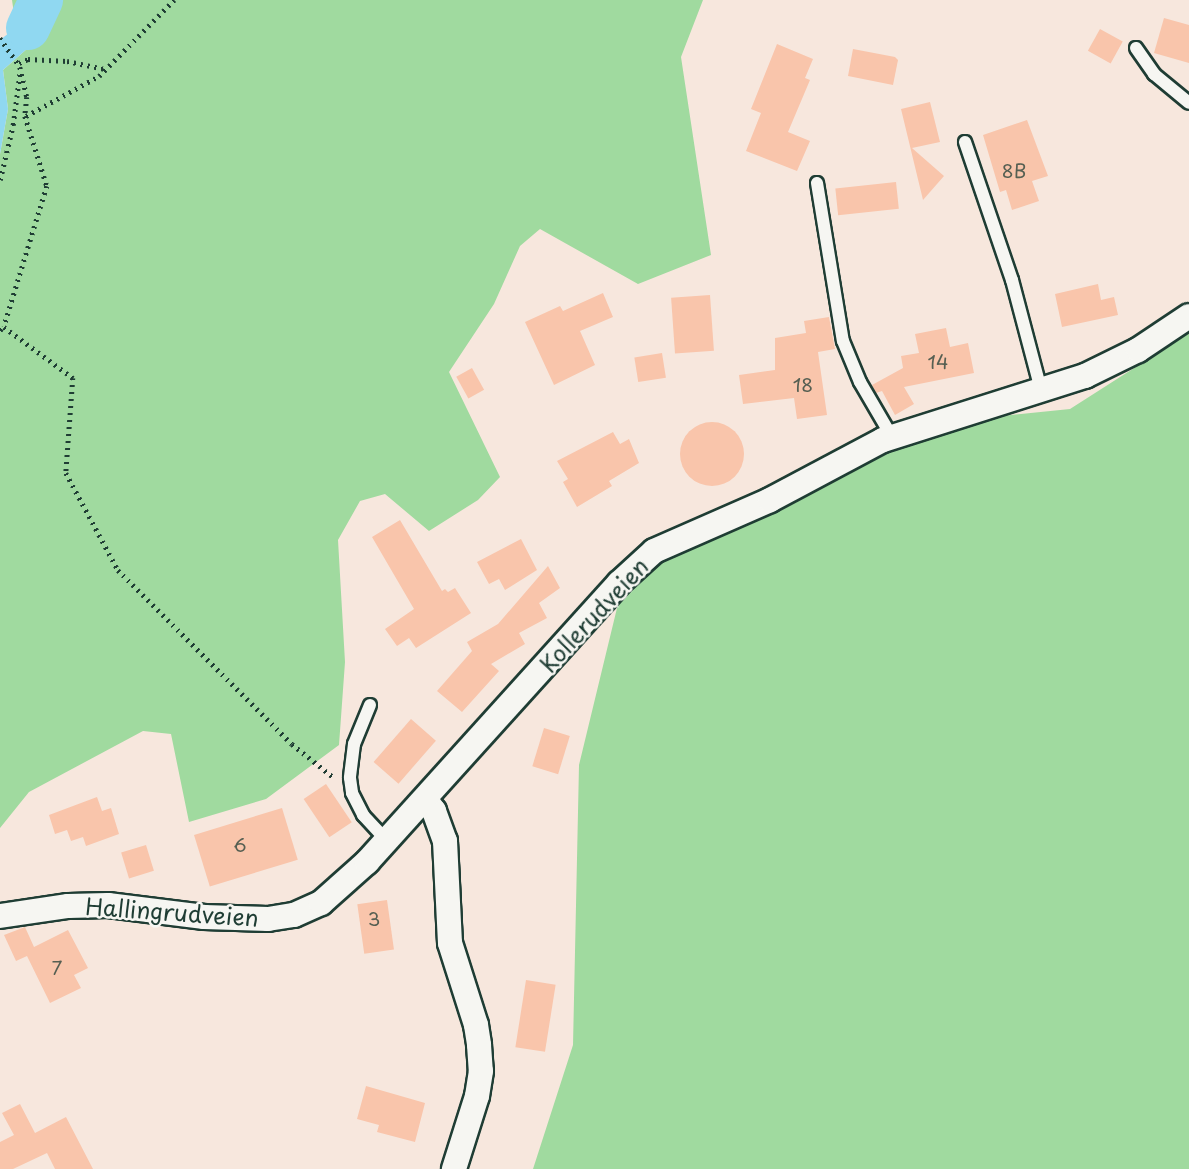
<!DOCTYPE html>
<html>
<head>
<meta charset="utf-8">
<style>
  body { margin:0 }
  #map { position:relative; width:1189px; height:1169px; overflow:hidden; background:#f7e7dd; font-family:"Playpen Sans",sans-serif }
  div>[style] { position:absolute }
  [style*='--x'] { left:calc(var(--x)*1px); top:calc(var(--y)*1px); width:calc(var(--w)*1px); rotate:calc(var(--a)*1deg) }
  .green>* { inset:0; background:#a0da9f }
  .water>* { inset:0; background:#90d8f1 }
  .river>* { height:44px; margin:-22px; padding:0 22px; transform-origin:22px; border-radius:22px; background:#90d8f1 }
  .building>* { inset:0; background:#f9c5ab; transform-origin:0 0 }
  .round { border-radius:50% }
  .path>* { height:4.5px; margin-top:-2.25px; transform-origin:0; background:repeating-linear-gradient(90deg,#1f3d34 0 2px,transparent 0 7px) }
  .roads { filter:drop-shadow(2px 0 #1f3d34) drop-shadow(-2px 0 #1f3d34) drop-shadow(0 2px #1f3d34) drop-shadow(0 -2px #1f3d34) }
  .service>* { height:12px; margin:-6px; padding:0 6px; transform-origin:6px; border-radius:6px; background:#f6f6f2 }
  .minor>* { height:24px; margin:-12px; padding:0 12px; transform-origin:12px; border-radius:12px; background:#f6f6f2 }
  span { translate:-50% -50%; white-space:nowrap; text-align:center; line-height:1.15; -webkit-text-stroke:5px #f6f6f2; paint-order:stroke }
  .number-label { font-size:19px; color:#565f52 }
  .number-label span { -webkit-text-stroke-width:0 }
  .street-label { font-size:23px; color:#1f3d34 }
</style>
</head>
<body>
<div id="map">
  <div class="green">
    <div style="clip-path:polygon(12px 0,703px 0,681px 57px,711px 255px,638px 284px,540px 229px,520px 246px,494px 304px,449px 372px,500px 477px,478px 500px,429px 531px,385px 494px,360px 501px,338px 540px,345px 662px,339px 745px,266px 799px,189px 822px,171px 734px,143px 731px,29px 792px,0 828px,0 154px,8px 109px,3px 70px,37px 40px,14px 14px)"></div>
    <div style="clip-path:polygon(1189px 333px,1189px 1169px,533px 1169px,573px 1045px,579px 765px,625px 575px,896px 447px,1001px 416px,1070px 409px)"></div>
  </div>
  <div class="water">
    <div style="clip-path:polygon(23px 22px,37px 40px,3px 70px,8px 109px,0 154px,0 40px)"></div>
  </div>
  <div class="river">
    <div style="--x:28;--y:28;--w:31;--a:-65"></div>
  </div>
  <div class="building">
    <div style="clip-path:polygon(1164px 18px,1189px 25px,1189px 63px,1154px 53px)"></div>
    <div style="left:1100px;top:29px;width:26px;height:25px;rotate:29deg"></div>
    <div style="clip-path:polygon(777px 44px,813px 59px,805px 78px,810px 80px,788px 132px,810px 141px,797px 171px,746px 151px,761px 113px,751px 109px)"></div>
    <div style="clip-path:polygon(853px 49px,895px 57px,898px 60px,893px 85px,848px 76px)"></div>
    <div style="clip-path:polygon(930px 102px,940px 142px,912px 148px,944px 176px,923px 200px,901px 109px)"></div>
    <div style="clip-path:polygon(1027px 120px,1048px 176px,1032px 181px,1039px 201px,1012px 210px,1006px 190px,1000px 192px,983px 135px)"></div>
    <div style="left:896px;top:182px;width:27px;height:61px;rotate:84deg"></div>
    <div style="clip-path:polygon(1098px 284px,1101px 300px,1114px 297px,1118px 315px,1062px 327px,1055px 294px)"></div>
    <div style="clip-path:polygon(603px 293px,613px 317px,580px 331px,595px 365px,554px 385px,525px 322px,560px 306px,563px 311px)"></div>
    <div style="left:710px;top:295px;width:56px;height:39px;rotate:86deg"></div>
    <div style="clip-path:polygon(829px 317px,835px 349px,818px 352px,827px 415px,797px 419px,794px 398px,743px 404px,739px 375px,775px 370px,775px 338px,806px 333px,804px 321px)"></div>
    <div style="clip-path:polygon(946px 328px,950px 347px,968px 343px,974px 373px,904px 387px,914px 404px,895px 415px,882px 391px,876px 393px,872px 385px,903px 368px,901px 356px,919px 353px,915px 334px)"></div>
    <div style="left:662px;top:353px;width:25px;height:28px;rotate:81deg"></div>
    <div style="left:472px;top:368px;width:25px;height:18px;rotate:61deg"></div>
    <div class="round" style="left:680px;top:422px;width:64px;height:64px"></div>
    <div style="clip-path:polygon(613px 432px,620px 444px,629px 439px,639px 463px,609px 481px,612px 486px,577px 507px,563px 482px,568px 479px,557px 461px)"></div>
    <div style="clip-path:polygon(400px 520px,442px 591px,445px 589px,448px 592px,455px 588px,471px 613px,416px 648px,409px 638px,397px 646px,385px 629px,414px 609px,372px 537px)"></div>
    <div style="clip-path:polygon(521px 539px,537px 570px,505px 590px,499px 579px,489px 584px,477px 562px)"></div>
    <div style="clip-path:polygon(548px 566px,560px 588px,539px 603px,547px 618px,519px 633px,525px 644px,491px 664px,499px 671px,462px 712px,437px 691px,472px 651px,467px 642px,498px 624px)"></div>
    <div style="left:411px;top:719px;width:33px;height:57px;rotate:41deg"></div>
    <div style="left:544px;top:728px;width:27px;height:40px;rotate:17deg"></div>
    <div style="left:326px;top:784px;width:46px;height:27px;rotate:56deg"></div>
    <div style="clip-path:polygon(97px 797px,102px 811px,111px 808px,119px 834px,86px 846px,83px 837px,71px 841px,67px 830px,55px 834px,49px 815px)"></div>
    <div style="left:282px;top:808px;width:54px;height:92px;rotate:73deg"></div>
    <div style="left:146px;top:845px;width:27px;height:26px;rotate:73deg"></div>
    <div style="left:387px;top:900px;width:50px;height:30px;rotate:82deg"></div>
    <div style="clip-path:polygon(25px 927px,34px 947px,68px 930px,88px 968px,74px 975px,81px 988px,50px 1003px,27px 956px,16px 961px,4px 935px)"></div>
    <div style="left:526px;top:980px;width:30px;height:68px;rotate:9deg"></div>
    <div style="clip-path:polygon(366px 1086px,425px 1103px,415px 1142px,377px 1132px,379px 1125px,357px 1119px)"></div>
    <div style="clip-path:polygon(20px 1104px,35px 1133px,66px 1117px,93px 1169px,55px 1169px,47px 1153px,13px 1169px,0 1169px,0 1142px,14px 1135px,2px 1113px)"></div>
  </div>
  <div class="path">
    <div style="--x:0;--y:38;--w:35;--a:55"></div>
    <div style="--x:20;--y:67;--w:31;--a:77"></div>
    <div style="--x:27;--y:97;--w:19;--a:96"></div>
    <div style="--x:25;--y:116;--w:73;--a:72.6"></div>
    <div style="--x:47;--y:186;--w:147;--a:107"></div>
    <div style="--x:19;--y:63;--w:10;--a:-24"></div>
    <div style="--x:28;--y:59;--w:39;--a:3"></div>
    <div style="--x:67;--y:61;--w:38;--a:12"></div>
    <div style="--x:26;--y:116;--w:83;--a:-28.7"></div>
    <div style="--x:99;--y:76;--w:107;--a:-45.4"></div>
    <div style="--x:0;--y:180;--w:57;--a:-76.7"></div>
    <div style="--x:13;--y:125;--w:54;--a:-82.6"></div>
    <div style="--x:0;--y:330;--w:5;--a:-37"></div>
    <div style="--x:4;--y:327;--w:86;--a:36.5"></div>
    <div style="--x:73;--y:378;--w:95;--a:94.2"></div>
    <div style="--x:66;--y:473;--w:110;--a:61.8"></div>
    <div style="--x:118;--y:570;--w:246;--a:45"></div>
    <div style="--x:292;--y:744;--w:53;--a:38.8"></div>
  </div>
  <div class="roads">
    <div class="service">
      <div style="--x:1136;--y:48;--w:32;--a:55"></div>
      <div style="--x:1154;--y:74;--w:45;--a:39.6"></div>
      <div style="--x:965;--y:142;--w:146;--a:71.2"></div>
      <div style="--x:1012;--y:280;--w:114;--a:75.2"></div>
      <div style="--x:817;--y:183;--w:160;--a:80.7"></div>
      <div style="--x:843;--y:341;--w:44;--a:67.5"></div>
      <div style="--x:860;--y:382;--w:64;--a:59.8"></div>
      <div style="--x:370;--y:705;--w:42;--a:112.3"></div>
      <div style="--x:354;--y:744;--w:34;--a:97"></div>
      <div style="--x:350;--y:778;--w:15;--a:82"></div>
      <div style="--x:352;--y:793;--w:25;--a:63"></div>
      <div style="--x:363;--y:815;--w:35;--a:47"></div>
    </div>
    <div class="minor">
      <div style="--x:425;--y:799;--w:15;--a:53"></div>
      <div style="--x:434;--y:811;--w:32;--a:70"></div>
      <div style="--x:445;--y:841;--w:102;--a:87.2"></div>
      <div style="--x:450;--y:943;--w:86;--a:72.4"></div>
      <div style="--x:476;--y:1025;--w:20;--a:81"></div>
      <div style="--x:479;--y:1045;--w:26;--a:86"></div>
      <div style="--x:481;--y:1071;--w:25;--a:99"></div>
      <div style="--x:477;--y:1096;--w:77;--a:107.5"></div>
      <div style="--x:0;--y:916;--w:69;--a:-8.4"></div>
      <div style="--x:68;--y:906;--w:40;--a:-1.4"></div>
      <div style="--x:108;--y:905;--w:97;--a:7.1"></div>
      <div style="--x:204;--y:917;--w:64;--a:1.8"></div>
      <div style="--x:268;--y:919;--w:26;--a:-9"></div>
      <div style="--x:294;--y:915;--w:30;--a:-24"></div>
      <div style="--x:321;--y:903;--w:62;--a:-41.7"></div>
      <div style="--x:367;--y:862;--w:376;--a:-47.9"></div>
      <div style="--x:619;--y:583;--w:47;--a:-42.4"></div>
      <div style="--x:654;--y:551;--w:127;--a:-23.7"></div>
      <div style="--x:770;--y:500;--w:128;--a:-28"></div>
      <div style="--x:883;--y:440;--w:212;--a:-17.6"></div>
      <div style="--x:1085;--y:376;--w:59;--a:-26.1"></div>
      <div style="--x:1138;--y:350;--w:61;--a:-33.7"></div>
    </div>
  </div>
  <div class="number-label">
    <span style="left:1014px;top:171px">8B</span>
    <span style="left:938px;top:362px">14</span>
    <span style="left:803px;top:385px">18</span>
    <span style="left:240px;top:845px">6</span>
    <span style="left:374px;top:919px">3</span>
    <span style="left:57px;top:968px">7</span>
  </div>
  <div class="street-label">
    <span style="left:594px;top:615px;rotate:-47deg">Kollerudveien</span>
    <span style="left:172px;top:912px;rotate:4deg">Hallingrudveien</span>
  </div>
</div>
</body>
</html>
